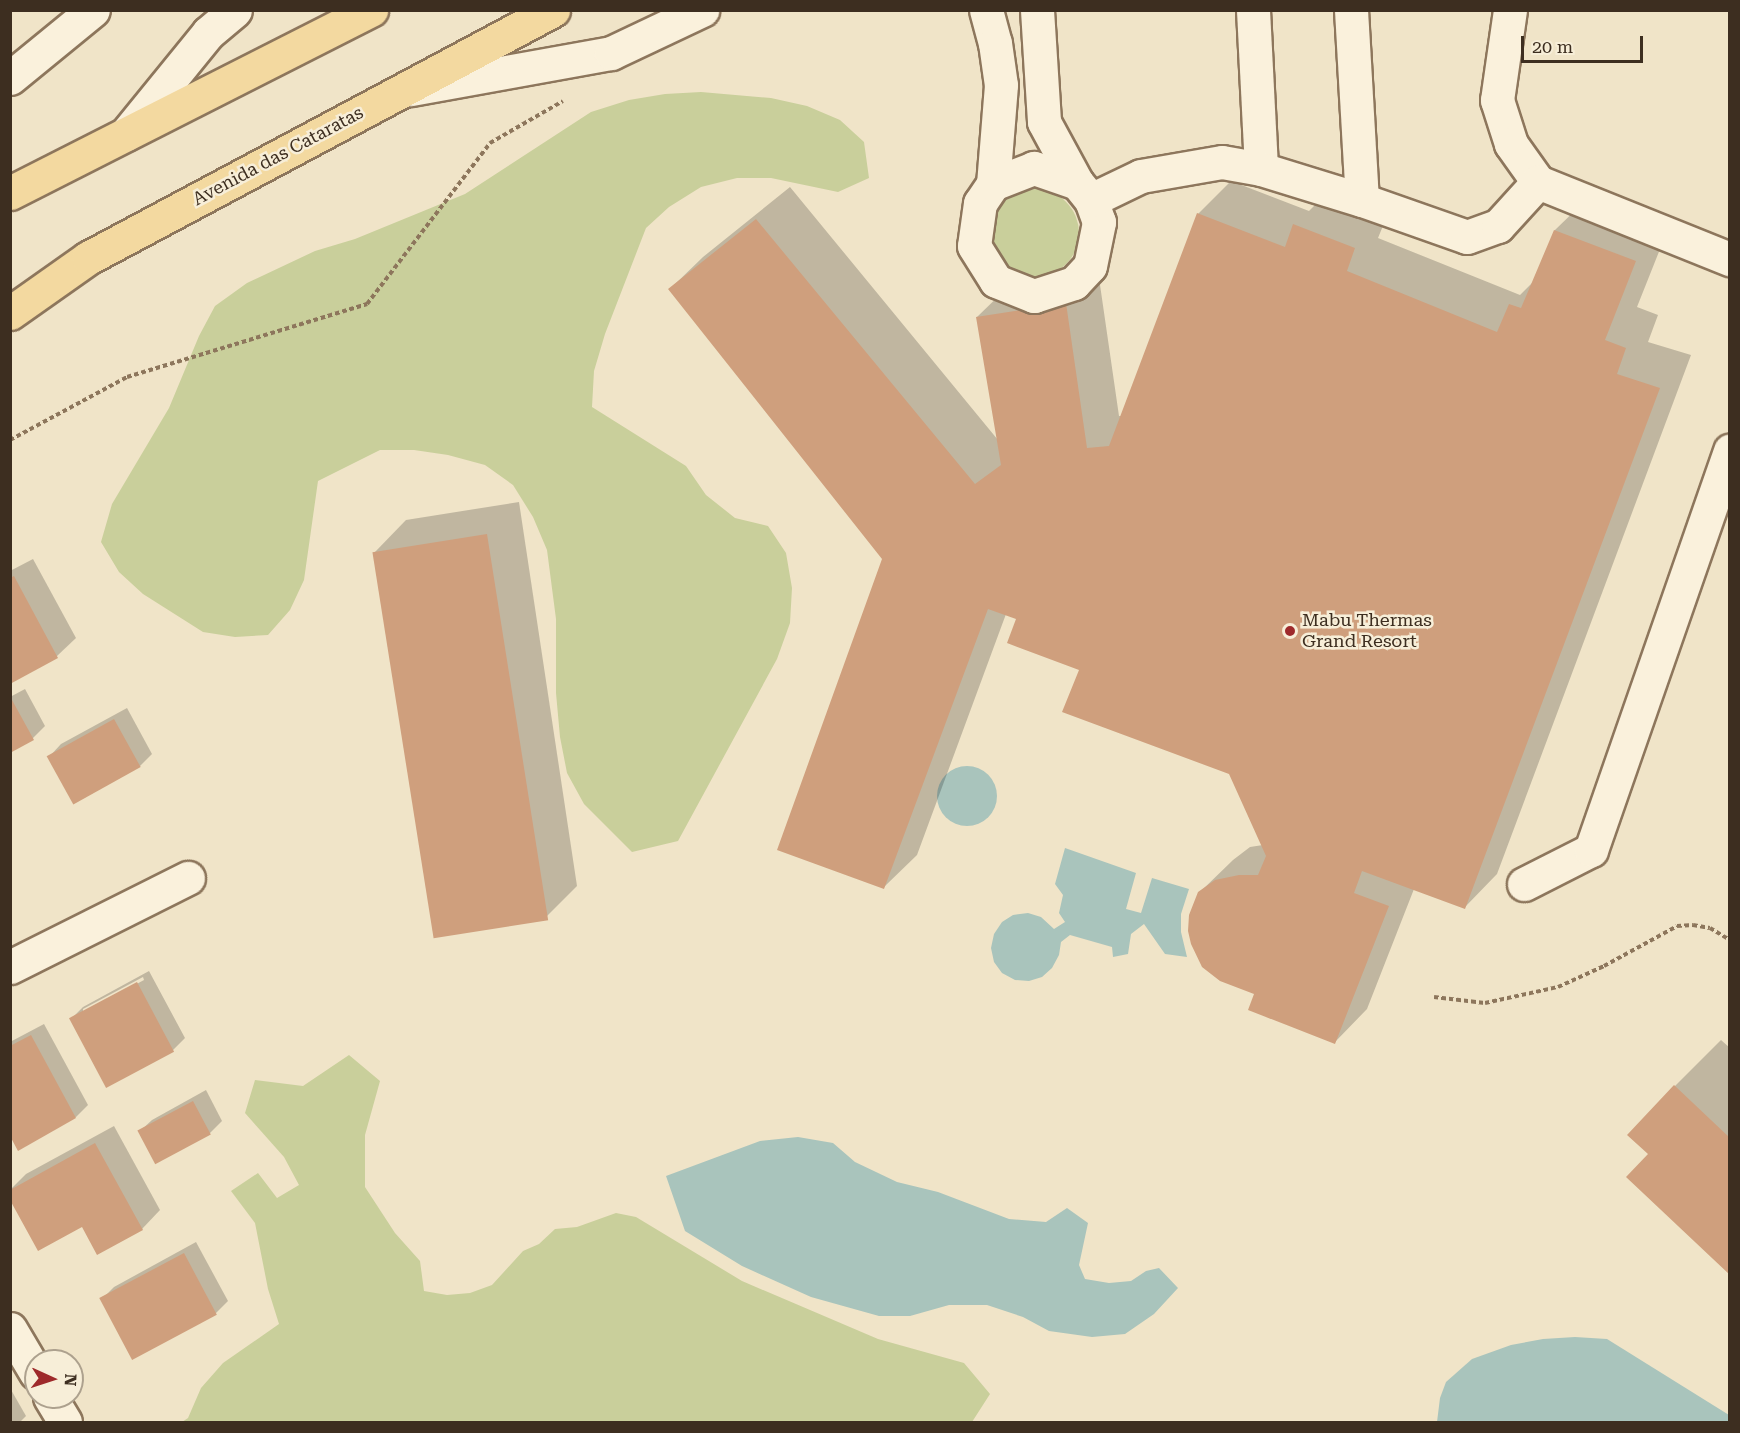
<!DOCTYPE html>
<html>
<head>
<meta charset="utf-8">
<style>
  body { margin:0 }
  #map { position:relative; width:1740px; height:1433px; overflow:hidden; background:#f0e4c8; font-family:"Roboto Serif",serif }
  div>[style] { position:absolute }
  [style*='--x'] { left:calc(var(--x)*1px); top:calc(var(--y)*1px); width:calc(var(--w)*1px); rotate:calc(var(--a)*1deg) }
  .green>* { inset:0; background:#c9cf9b }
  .round { border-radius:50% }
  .water>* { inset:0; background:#a9c4bc }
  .shadow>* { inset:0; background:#0003 }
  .building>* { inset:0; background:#cf9f7d; transform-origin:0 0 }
  .path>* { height:4px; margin-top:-2px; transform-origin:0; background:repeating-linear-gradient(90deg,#8d765c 0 4.5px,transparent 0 7.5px) }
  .roads { filter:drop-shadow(2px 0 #8d765c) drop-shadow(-2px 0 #8d765c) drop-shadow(0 2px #8d765c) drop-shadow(0 -2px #8d765c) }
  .minor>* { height:33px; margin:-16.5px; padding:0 16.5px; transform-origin:16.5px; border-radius:16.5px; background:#faf1dc }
  .major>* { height:33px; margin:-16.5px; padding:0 16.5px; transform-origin:16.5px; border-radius:16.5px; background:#f3d9a0 }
  .dots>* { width:16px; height:16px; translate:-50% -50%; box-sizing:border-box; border:3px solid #f7eed8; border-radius:50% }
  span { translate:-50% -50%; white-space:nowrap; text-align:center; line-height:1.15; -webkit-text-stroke:5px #f7eed8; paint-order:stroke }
  .street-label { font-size:18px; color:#3d2e20 }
  .poi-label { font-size:18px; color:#3d2e20 }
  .left { translate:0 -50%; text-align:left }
  .frame { position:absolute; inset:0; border:12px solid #3d2e20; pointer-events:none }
  .north { position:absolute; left:24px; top:1349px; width:60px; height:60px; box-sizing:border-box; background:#f7eed8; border:2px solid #ada18e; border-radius:50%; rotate:93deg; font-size:16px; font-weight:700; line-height:24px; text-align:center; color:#3d2e20 }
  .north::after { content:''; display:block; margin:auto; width:21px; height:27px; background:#9e2a2b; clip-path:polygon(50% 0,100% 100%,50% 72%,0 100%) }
  .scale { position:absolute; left:1521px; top:36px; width:122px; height:27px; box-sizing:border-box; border:3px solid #3d2e20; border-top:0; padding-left:8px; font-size:18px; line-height:21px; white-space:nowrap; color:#3d2e20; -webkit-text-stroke:4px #f7eed8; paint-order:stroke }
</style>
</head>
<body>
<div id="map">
  <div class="green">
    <div style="clip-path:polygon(701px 92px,771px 98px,807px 106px,840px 120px,864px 142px,869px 178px,838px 192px,771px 178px,737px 178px,701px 187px,669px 207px,646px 228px,605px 334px,594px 371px,592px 407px,686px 466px,706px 495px,735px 518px,768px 526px,786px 553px,792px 588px,790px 623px,777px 659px,678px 841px,632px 852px,584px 804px,567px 773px,560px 737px,556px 693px,556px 619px,547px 550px,533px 517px,513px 485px,485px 465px,448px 455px,414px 450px,380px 450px,318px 481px,304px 580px,290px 610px,268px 635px,235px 637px,203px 632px,143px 594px,119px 572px,101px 542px,112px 504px,169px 408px,199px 336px,215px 306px,247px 283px,315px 251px,355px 239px,465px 194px,591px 112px,629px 100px,665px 94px)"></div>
    <div class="round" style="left:991px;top:189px;width:88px;height:88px"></div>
    <div style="clip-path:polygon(349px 1055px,380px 1081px,365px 1135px,365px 1187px,395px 1233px,420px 1261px,424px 1291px,447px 1295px,470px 1293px,492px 1285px,523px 1251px,539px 1244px,555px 1229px,577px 1227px,616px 1213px,636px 1217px,742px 1281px,878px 1339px,964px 1363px,990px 1394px,972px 1422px,182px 1422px,188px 1418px,201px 1388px,223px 1363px,279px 1324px,268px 1289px,255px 1223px,231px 1191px,258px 1173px,277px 1198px,299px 1185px,284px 1157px,245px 1113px,255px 1080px,303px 1086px)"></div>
  </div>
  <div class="water">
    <div class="round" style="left:937px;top:766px;width:60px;height:60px"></div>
    <div style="clip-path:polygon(1065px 848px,1136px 873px,1126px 909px,1141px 913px,1152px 878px,1189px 889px,1181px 914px,1181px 932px,1187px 957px,1165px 954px,1144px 924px,1131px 934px,1128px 954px,1113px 957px,1112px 947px,1070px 935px,1061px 942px,1059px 955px,1052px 968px,1042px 977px,1029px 981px,1015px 980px,1002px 973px,994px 962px,991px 948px,994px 934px,1002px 922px,1013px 915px,1028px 913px,1041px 917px,1054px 929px,1065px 922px,1059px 913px,1063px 895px,1055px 884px)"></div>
    <div style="clip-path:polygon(798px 1137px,833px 1143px,855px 1162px,897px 1182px,938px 1192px,1009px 1219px,1046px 1222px,1067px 1208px,1088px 1223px,1079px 1265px,1085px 1279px,1109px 1283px,1131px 1281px,1146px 1271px,1159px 1268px,1178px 1288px,1154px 1314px,1125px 1334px,1092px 1337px,1049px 1331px,1023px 1317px,987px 1305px,949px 1305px,910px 1316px,879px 1316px,811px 1297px,742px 1266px,685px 1231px,666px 1176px,760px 1141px)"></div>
    <div style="clip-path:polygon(1575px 1337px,1607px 1339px,1729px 1415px,1729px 1422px,1437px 1422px,1440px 1398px,1446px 1382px,1472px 1359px,1511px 1345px,1543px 1339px)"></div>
  </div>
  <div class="shadow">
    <div style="clip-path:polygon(1231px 181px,1309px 211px,1327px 193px,1387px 216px,1378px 238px,1520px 295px,1534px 281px,1555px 230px,1588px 198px,1668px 229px,1637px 307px,1658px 315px,1648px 342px,1691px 355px,1497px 874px,1465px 907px,1414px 889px,1367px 1009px,1335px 1042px,1256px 993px,1199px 893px,1233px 860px,1250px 847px,1263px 845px,1230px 773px,1081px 669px,1018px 618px,1006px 614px,917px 855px,884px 887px,884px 558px,670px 289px,703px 257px,790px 187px,998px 440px,977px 317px,1010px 285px,1098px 271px,1119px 416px,1122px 416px,1198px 214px)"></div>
    <div style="clip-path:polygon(519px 502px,577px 886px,544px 919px,374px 553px,406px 520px)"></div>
    <div style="clip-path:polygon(33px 559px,76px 638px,57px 656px,10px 682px,10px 571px)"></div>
    <div style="clip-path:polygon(25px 689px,45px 726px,33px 738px,10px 751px,10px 697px)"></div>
    <div style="clip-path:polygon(127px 708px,152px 754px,140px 766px,49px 757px,61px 744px)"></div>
    <div style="clip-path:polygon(evenodd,149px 971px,185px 1038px,173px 1050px,71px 1019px,83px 1007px,149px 971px,143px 977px,144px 980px,83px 1013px,83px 1009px,143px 977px)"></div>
    <div style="clip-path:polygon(44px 1024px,88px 1105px,76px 1117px,10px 1133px,10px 1042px)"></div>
    <div style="clip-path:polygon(1721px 1040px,1730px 1048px,1730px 1273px,1650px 1154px,1675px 1086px)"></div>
    <div style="clip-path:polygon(206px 1090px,222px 1121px,210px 1133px,139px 1132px,152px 1120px)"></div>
    <div style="clip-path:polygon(114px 1126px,160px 1210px,142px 1229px,83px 1225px,10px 1190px,26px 1174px)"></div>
    <div style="clip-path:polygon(196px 1242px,228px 1301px,216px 1313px,102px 1299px,114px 1287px)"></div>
    <div style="clip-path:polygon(10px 1388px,26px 1416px,20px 1422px,10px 1422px)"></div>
  </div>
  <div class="building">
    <div style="clip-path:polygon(1197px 213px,1285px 247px,1293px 224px,1355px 248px,1347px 271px,1497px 332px,1509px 304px,1521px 308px,1554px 230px,1636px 261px,1605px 340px,1626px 348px,1617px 374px,1660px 388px,1465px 909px,1362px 871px,1354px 893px,1389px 906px,1335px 1044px,1248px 1010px,1254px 994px,1220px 981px,1202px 967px,1191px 944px,1188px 931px,1189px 915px,1198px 892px,1215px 880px,1239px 875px,1258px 875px,1266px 856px,1229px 774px,1062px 712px,1079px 670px,1007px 643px,1016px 619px,988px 609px,884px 889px,777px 850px,882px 559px,668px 289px,756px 219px,975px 484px,1001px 465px,976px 317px,1066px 303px,1087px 448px,1109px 446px)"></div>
    <div style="left:487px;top:534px;width:391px;height:116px;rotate:81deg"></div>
    <div style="clip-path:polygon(14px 576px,58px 658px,10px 684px,10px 578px)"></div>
    <div style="clip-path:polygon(12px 700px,34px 740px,10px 753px,10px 701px)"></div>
    <div style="left:114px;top:719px;width:55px;height:77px;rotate:61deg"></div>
    <div style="left:137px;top:982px;width:79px;height:77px;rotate:62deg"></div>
    <div style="clip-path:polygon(31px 1035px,76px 1118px,18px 1151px,10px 1136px,10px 1046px)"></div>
    <div style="clip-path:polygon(1674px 1085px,1730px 1138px,1730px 1275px,1626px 1177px,1648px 1154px,1627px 1135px)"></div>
    <div style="left:193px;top:1101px;width:38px;height:63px;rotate:62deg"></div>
    <div style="clip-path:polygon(95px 1143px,143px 1230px,97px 1255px,82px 1227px,38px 1251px,10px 1200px,10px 1190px)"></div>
    <div style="left:184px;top:1253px;width:70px;height:96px;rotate:62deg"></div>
  </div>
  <div class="path">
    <div style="--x:10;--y:440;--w:133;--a:-28.3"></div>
    <div style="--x:127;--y:377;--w:251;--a:-16.9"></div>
    <div style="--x:367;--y:304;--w:203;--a:-52.6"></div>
    <div style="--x:490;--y:143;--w:84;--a:-29.9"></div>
    <div style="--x:1434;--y:997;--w:51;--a:6.7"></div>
    <div style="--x:1485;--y:1003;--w:75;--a:-12.4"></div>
    <div style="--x:1558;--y:987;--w:51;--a:-24.5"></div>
    <div style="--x:1604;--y:966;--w:83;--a:-28.7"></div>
    <div style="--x:1677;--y:926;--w:16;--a:-4"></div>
    <div style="--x:1693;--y:925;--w:17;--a:10"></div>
    <div style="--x:1710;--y:928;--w:23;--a:31"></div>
  </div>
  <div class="roads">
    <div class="minor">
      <div style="--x:986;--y:10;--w:34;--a:75"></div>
      <div style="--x:995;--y:43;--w:42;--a:81.9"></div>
      <div style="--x:1001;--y:85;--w:99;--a:94.6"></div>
      <div style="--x:993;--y:184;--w:23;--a:124"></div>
      <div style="--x:980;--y:203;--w:43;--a:97.9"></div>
      <div style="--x:974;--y:246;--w:41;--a:57.8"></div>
      <div style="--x:996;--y:281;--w:41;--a:21.5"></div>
      <div style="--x:1034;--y:296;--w:42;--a:-18"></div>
      <div style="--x:1074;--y:283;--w:23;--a:-47"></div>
      <div style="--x:1090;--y:266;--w:45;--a:-78.4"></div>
      <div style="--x:1099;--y:222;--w:23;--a:-110"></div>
      <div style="--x:1091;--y:200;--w:22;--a:-129"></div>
      <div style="--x:1077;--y:183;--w:46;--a:-160.8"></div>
      <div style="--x:1034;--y:168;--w:44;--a:158.7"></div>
      <div style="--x:1037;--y:10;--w:112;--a:86.4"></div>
      <div style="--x:1044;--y:122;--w:69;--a:61.6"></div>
      <div style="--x:1253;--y:10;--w:159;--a:87.1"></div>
      <div style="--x:1351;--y:10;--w:190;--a:86.7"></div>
      <div style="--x:1510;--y:10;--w:91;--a:98.2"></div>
      <div style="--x:1497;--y:100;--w:46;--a:72.3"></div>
      <div style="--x:1511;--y:144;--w:47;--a:54.6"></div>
      <div style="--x:1538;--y:182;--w:207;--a:21.9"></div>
      <div style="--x:10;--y:78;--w:107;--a:-39.3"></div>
      <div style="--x:411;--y:89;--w:203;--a:-10.2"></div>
      <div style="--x:611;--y:53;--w:101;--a:-25.3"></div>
      <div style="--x:126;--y:134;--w:130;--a:-50.9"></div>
      <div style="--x:208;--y:33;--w:35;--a:-40"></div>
      <div style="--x:1091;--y:200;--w:55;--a:-25.6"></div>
      <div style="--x:1141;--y:176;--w:82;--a:-9.8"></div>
      <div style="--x:1222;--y:162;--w:40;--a:10"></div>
      <div style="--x:1261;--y:169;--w:106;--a:17.1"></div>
      <div style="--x:1362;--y:200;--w:111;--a:19.4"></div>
      <div style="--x:1467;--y:237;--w:33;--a:-20"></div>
      <div style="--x:1498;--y:226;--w:59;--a:-47.7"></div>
      <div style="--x:1524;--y:884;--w:75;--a:-26.9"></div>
      <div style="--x:1591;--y:850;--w:423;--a:-70.8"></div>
      <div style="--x:10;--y:967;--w:199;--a:-26.6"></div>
      <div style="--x:10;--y:1329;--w:51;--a:59.4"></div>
      <div style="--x:50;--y:1397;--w:29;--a:59"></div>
    </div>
    <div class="major">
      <div style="--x:10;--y:193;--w:405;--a:-26.9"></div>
      <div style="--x:10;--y:313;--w:95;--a:-35.2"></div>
      <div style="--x:88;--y:258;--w:527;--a:-28.07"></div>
    </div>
  </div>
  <div class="dots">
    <div style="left:1290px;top:631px;background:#9e2a2b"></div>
  </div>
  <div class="street-label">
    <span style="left:278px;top:156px;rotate:-28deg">Avenida das Cataratas</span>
  </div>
  <div class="poi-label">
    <span class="left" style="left:1302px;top:631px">Mabu Thermas<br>Grand Resort</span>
  </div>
  <div class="frame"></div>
  <div class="north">N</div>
  <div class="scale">20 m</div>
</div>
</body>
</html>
